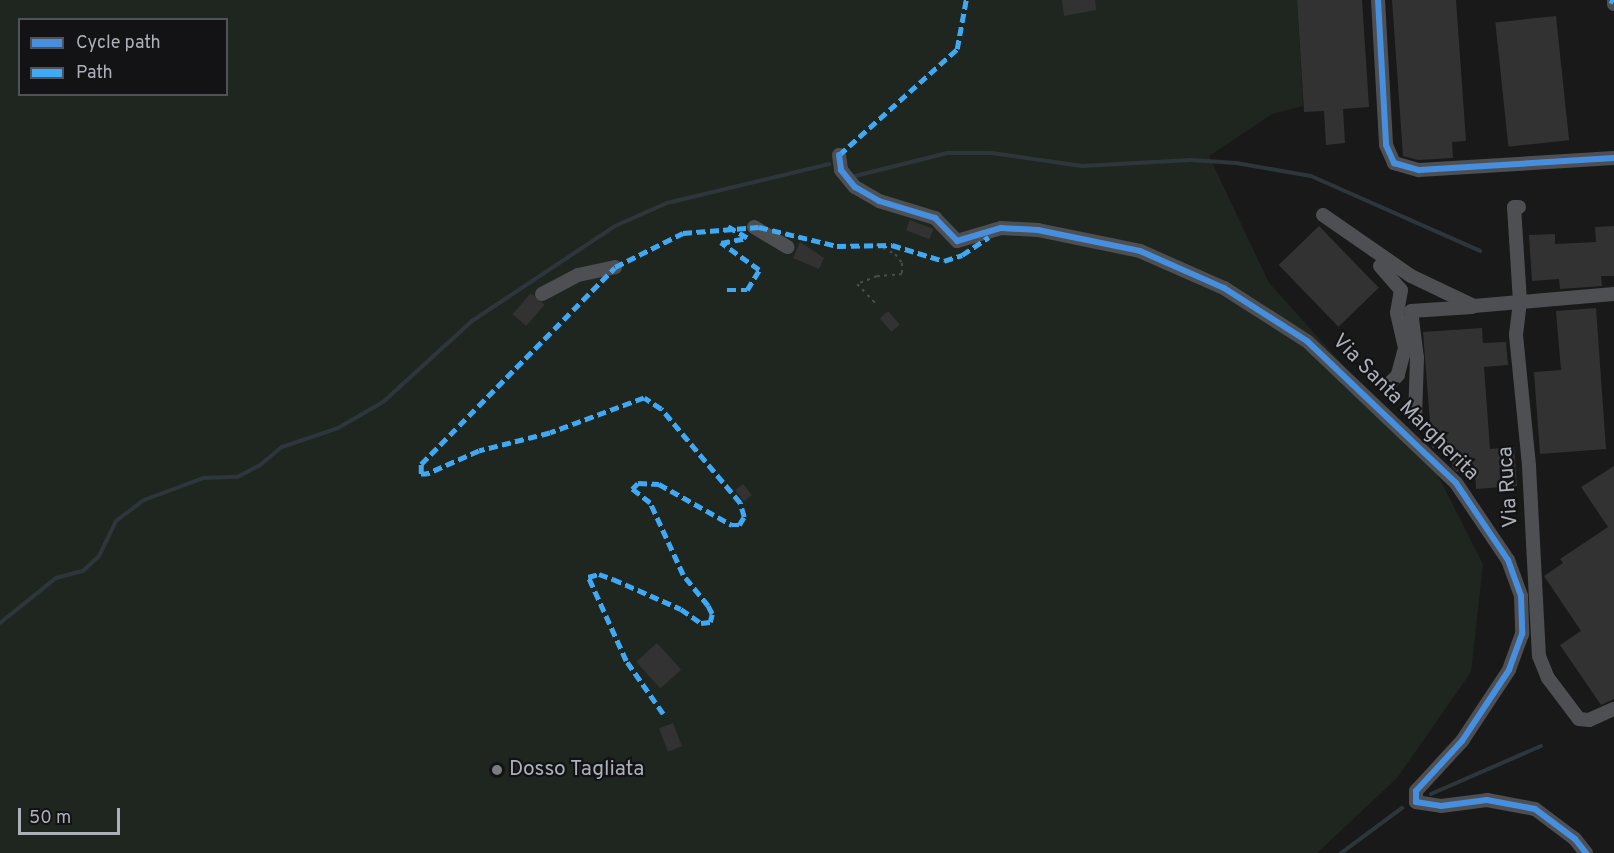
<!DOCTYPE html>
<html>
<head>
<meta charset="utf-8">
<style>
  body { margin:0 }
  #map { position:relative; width:1614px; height:853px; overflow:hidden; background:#191919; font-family:Overpass,sans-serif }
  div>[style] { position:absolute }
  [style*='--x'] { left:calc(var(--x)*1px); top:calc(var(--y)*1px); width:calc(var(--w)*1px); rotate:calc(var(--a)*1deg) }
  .green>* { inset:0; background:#1f2620 }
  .stream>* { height:4px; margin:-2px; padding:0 2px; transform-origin:2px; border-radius:2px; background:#2d363a }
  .building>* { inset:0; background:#323233; transform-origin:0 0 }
  .path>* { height:2px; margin-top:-1px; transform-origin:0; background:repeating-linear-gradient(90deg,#494b4d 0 3px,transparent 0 7.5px) }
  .minor>* { height:14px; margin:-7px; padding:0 7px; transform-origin:7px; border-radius:7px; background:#4e4f52 }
  .quiet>* { height:4.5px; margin-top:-2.25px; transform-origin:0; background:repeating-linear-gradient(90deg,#3fa9f5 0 9px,transparent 0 13.5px) }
  .cycleway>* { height:6px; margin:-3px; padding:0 3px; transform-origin:3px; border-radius:3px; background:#468fdf }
  .dots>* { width:16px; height:16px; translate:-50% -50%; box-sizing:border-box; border:3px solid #131315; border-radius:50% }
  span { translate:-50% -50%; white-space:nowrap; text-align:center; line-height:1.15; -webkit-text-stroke:4.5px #131315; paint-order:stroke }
  .street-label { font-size:21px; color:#acb1b9 }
  .poi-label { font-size:21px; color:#acb1b9 }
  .left { translate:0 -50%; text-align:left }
  .legend { position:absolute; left:18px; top:18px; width:210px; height:78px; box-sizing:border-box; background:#131315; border:2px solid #505257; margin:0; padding:8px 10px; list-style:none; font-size:18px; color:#acb1b9 }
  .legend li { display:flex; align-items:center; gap:12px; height:30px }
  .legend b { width:30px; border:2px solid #505257 }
  .scale { position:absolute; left:18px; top:808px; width:102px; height:27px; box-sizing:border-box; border:3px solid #acb1b9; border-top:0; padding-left:8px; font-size:18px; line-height:21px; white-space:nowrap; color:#acb1b9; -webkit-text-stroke:4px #131315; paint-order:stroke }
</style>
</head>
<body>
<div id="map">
  <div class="green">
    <div style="clip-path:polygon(evenodd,0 0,1297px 0,1303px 106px,1272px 114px,1209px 156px,1269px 283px,1432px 464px,1483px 564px,1471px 672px,1397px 778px,1317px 853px,0 853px,0 0,20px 20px,226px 20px,226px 94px,20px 94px,20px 20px)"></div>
  </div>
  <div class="stream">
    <div style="--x:855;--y:176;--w:95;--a:-14"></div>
    <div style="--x:947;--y:153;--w:45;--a:0"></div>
    <div style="--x:992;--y:153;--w:91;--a:8.2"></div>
    <div style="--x:1082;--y:166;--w:109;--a:-3.2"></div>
    <div style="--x:1191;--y:160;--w:45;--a:3.8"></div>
    <div style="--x:1236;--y:163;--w:76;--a:9.8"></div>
    <div style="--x:1311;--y:176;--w:185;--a:23.9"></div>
    <div style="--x:0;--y:623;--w:72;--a:-38.8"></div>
    <div style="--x:56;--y:578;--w:28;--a:-15"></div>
    <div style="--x:83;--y:571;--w:22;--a:-43"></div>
    <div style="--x:99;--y:556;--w:39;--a:-64"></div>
    <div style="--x:116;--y:521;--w:35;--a:-37"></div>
    <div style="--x:144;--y:500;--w:63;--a:-20.4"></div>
    <div style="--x:203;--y:478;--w:34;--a:-2"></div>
    <div style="--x:237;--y:477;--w:25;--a:-27"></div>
    <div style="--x:259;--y:466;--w:30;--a:-40"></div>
    <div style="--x:282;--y:447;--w:59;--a:-18.7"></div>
    <div style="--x:338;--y:428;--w:52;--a:-30"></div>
    <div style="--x:383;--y:402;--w:120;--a:-42.3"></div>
    <div style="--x:472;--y:321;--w:172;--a:-33.6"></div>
    <div style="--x:615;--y:226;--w:57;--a:-23.9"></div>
    <div style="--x:667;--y:203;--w:167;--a:-13.5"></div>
    <div style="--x:1431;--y:794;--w:120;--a:-23.6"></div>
    <div style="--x:1341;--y:853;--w:76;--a:-36.4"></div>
  </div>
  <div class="building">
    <div style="clip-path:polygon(1062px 0,1095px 0,1096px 10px,1064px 16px)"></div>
    <div style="clip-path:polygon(1297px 0,1362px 0,1369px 107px,1343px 109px,1345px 143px,1326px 145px,1324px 111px,1304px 112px)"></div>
    <div style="clip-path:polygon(1392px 0,1456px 0,1466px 141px,1452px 142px,1453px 158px,1418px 160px,1403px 156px)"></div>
    <div style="left:1556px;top:16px;width:125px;height:61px;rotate:84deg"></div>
    <div style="left:910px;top:220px;width:25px;height:11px;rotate:21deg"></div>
    <div style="left:1319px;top:226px;width:86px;height:56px;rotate:46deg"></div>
    <div style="clip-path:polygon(1614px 226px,1614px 276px,1601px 276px,1602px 286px,1560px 289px,1559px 279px,1532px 281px,1529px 235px,1555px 234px,1555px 244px,1596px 242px,1595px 227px)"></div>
    <div style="clip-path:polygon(800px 242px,824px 258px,819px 269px,793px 258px)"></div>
    <div style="left:531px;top:293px;width:18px;height:28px;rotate:41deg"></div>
    <div style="clip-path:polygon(1596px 308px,1606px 449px,1540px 454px,1534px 372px,1561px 370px,1556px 311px)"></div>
    <div style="left:888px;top:311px;width:18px;height:11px;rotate:49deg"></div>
    <div style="clip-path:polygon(1482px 328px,1483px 343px,1506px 342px,1508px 365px,1484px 367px,1490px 449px,1514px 447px,1517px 486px,1476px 489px,1475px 470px,1457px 472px,1452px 467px,1451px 450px,1432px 448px,1423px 332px)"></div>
    <div style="clip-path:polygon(1614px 466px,1614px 699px,1601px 705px,1560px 645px,1581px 631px,1544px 576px,1563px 563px,1560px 559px,1608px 527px,1581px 487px)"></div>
    <div style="left:743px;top:484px;width:14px;height:10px;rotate:51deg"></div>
    <div style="left:657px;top:643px;width:36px;height:28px;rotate:48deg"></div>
    <div style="left:673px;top:723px;width:25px;height:15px;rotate:69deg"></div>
  </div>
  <div class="path">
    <div style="--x:876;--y:245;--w:21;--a:25"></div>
    <div style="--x:895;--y:254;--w:11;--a:52"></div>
    <div style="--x:902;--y:263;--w:11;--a:90"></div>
    <div style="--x:902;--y:274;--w:25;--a:175"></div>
    <div style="--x:877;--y:276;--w:22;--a:158"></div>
    <div style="--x:857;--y:284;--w:30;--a:46"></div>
  </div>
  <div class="minor">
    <div style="--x:1378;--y:0;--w:145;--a:86.8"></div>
    <div style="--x:1386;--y:145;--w:20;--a:66"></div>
    <div style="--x:1394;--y:163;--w:26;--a:16"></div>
    <div style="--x:1419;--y:170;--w:195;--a:-3.5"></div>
    <div style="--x:1614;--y:0;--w:4;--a:90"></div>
    <div style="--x:839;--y:155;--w:15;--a:82"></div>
    <div style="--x:841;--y:170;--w:22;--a:51"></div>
    <div style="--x:855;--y:187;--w:28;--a:30"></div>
    <div style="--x:879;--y:201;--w:59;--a:16.9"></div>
    <div style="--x:935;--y:218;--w:32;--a:46"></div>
    <div style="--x:957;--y:241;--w:46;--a:-16.5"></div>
    <div style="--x:1001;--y:228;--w:37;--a:3"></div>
    <div style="--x:1038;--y:230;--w:104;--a:11.6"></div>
    <div style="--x:1140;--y:251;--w:92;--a:23.8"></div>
    <div style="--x:1224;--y:288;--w:98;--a:32.6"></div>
    <div style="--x:1307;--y:341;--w:206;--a:43.6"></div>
    <div style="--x:1456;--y:483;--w:93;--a:56"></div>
    <div style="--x:1508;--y:560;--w:38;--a:70"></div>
    <div style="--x:1521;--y:596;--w:38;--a:88"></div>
    <div style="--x:1522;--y:634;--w:38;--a:110"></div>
    <div style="--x:1509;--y:670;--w:85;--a:123.5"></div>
    <div style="--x:1462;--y:741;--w:68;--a:132.6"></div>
    <div style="--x:1416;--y:791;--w:11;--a:90"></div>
    <div style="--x:1416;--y:802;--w:25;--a:9"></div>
    <div style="--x:1441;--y:806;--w:46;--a:-7.4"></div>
    <div style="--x:1487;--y:800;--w:49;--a:10.6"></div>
    <div style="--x:1535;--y:809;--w:50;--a:36.9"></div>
    <div style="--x:1575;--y:839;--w:18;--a:52"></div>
    <div style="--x:1323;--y:215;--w:107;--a:34.7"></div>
    <div style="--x:1411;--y:276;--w:70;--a:25.5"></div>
    <div style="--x:1474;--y:306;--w:46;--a:-5"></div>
    <div style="--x:1520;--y:302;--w:95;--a:-93.6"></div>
    <div style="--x:1514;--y:207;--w:5;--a:0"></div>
    <div style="--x:754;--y:227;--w:39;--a:31"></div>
    <div style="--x:1380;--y:266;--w:32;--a:49"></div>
    <div style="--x:1401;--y:290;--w:23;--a:100"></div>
    <div style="--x:1397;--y:313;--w:36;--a:77"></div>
    <div style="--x:1405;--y:348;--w:28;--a:105"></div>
    <div style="--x:1398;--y:375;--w:16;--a:135"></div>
    <div style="--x:542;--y:294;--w:41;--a:-27.8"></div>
    <div style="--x:578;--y:275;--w:38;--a:-12"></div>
    <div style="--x:1614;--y:294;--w:94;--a:175.1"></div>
    <div style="--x:1520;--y:302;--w:33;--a:97"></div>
    <div style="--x:1516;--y:335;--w:132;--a:84.3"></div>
    <div style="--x:1529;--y:466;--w:190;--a:87"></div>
    <div style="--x:1539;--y:656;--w:24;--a:68"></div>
    <div style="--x:1548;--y:678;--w:51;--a:52.9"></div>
    <div style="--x:1579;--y:719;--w:10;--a:6"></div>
    <div style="--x:1589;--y:720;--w:27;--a:-24"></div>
    <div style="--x:1415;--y:418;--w:60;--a:-88.1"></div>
    <div style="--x:1417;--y:358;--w:47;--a:-97.3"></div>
    <div style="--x:1411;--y:311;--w:61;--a:-3.8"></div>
  </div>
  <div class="quiet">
    <div style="--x:1610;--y:0;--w:4;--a:27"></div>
    <div style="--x:839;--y:155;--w:159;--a:-41.9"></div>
    <div style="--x:957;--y:49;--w:50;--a:-79.6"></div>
    <div style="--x:727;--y:290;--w:20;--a:0"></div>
    <div style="--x:747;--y:290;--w:23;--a:-59"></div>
    <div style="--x:759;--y:270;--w:47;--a:-144.6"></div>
    <div style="--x:721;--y:243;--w:26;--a:-11"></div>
    <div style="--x:747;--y:238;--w:22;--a:-150"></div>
    <div style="--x:663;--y:714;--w:65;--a:-124.9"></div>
    <div style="--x:626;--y:661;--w:92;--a:-114.3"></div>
    <div style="--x:588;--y:577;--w:11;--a:-15"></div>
    <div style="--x:599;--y:574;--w:15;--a:20"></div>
    <div style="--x:613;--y:579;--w:74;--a:23.8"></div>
    <div style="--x:681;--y:609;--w:24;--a:35"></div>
    <div style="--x:701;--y:623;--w:9;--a:-6"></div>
    <div style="--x:710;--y:622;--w:8;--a:-76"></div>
    <div style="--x:712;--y:614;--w:9;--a:-117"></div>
    <div style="--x:708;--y:606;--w:40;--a:-129"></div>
    <div style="--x:683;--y:575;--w:79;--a:-114.6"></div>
    <div style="--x:650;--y:503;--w:23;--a:-142"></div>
    <div style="--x:632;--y:489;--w:8;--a:-45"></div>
    <div style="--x:638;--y:483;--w:21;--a:3"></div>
    <div style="--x:659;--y:484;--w:84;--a:29.3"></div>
    <div style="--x:732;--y:525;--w:7;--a:0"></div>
    <div style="--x:739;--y:525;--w:9;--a:-58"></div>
    <div style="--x:744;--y:517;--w:15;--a:-106"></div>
    <div style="--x:740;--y:503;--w:123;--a:-130"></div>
    <div style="--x:661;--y:409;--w:20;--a:-147"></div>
    <div style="--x:644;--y:398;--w:100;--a:159.6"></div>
    <div style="--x:550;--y:433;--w:73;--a:165.8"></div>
    <div style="--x:479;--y:451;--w:57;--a:156.1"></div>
    <div style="--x:427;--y:474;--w:6;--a:180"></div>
    <div style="--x:421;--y:474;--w:10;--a:-90"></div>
    <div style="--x:421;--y:464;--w:276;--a:-45.4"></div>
    <div style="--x:615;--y:267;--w:76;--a:-26.6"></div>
    <div style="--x:683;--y:233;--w:76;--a:-4.5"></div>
    <div style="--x:759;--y:227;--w:80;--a:13.7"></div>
    <div style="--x:837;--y:246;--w:55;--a:-1"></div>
    <div style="--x:892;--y:245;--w:54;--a:17.1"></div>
    <div style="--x:944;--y:261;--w:19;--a:-18"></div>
    <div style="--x:962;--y:255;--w:32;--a:-34"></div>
  </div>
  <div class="cycleway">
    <div style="--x:1378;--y:0;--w:145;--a:86.8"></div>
    <div style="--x:1386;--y:145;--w:20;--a:66"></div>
    <div style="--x:1394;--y:163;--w:26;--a:16"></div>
    <div style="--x:1419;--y:170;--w:195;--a:-3.5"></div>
    <div style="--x:839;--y:155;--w:15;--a:82"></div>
    <div style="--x:841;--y:170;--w:22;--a:51"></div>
    <div style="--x:855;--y:187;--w:28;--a:30"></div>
    <div style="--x:879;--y:201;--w:59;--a:16.9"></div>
    <div style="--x:935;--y:218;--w:32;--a:46"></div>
    <div style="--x:957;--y:241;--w:46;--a:-16.5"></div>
    <div style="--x:1001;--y:228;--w:37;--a:3"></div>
    <div style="--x:1038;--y:230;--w:104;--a:11.6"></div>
    <div style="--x:1140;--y:251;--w:92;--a:23.8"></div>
    <div style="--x:1224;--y:288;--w:98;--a:32.6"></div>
    <div style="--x:1307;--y:341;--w:206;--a:43.6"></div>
    <div style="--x:1456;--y:483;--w:93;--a:56"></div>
    <div style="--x:1508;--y:560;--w:38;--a:70"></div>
    <div style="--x:1521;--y:596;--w:38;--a:88"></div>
    <div style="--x:1522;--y:634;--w:38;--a:110"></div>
    <div style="--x:1509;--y:670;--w:85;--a:123.5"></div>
    <div style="--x:1462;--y:741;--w:68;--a:132.6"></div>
    <div style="--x:1416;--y:791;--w:11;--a:90"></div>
    <div style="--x:1416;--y:802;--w:25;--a:9"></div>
    <div style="--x:1441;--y:806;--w:46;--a:-7.4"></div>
    <div style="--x:1487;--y:800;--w:49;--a:10.6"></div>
    <div style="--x:1535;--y:809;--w:50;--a:36.9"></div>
    <div style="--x:1575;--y:839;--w:18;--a:52"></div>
  </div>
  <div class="dots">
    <div style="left:497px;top:770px;background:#797c81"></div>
  </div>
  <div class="street-label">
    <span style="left:1405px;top:408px;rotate:45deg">Via Santa Margherita</span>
    <span style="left:1509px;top:487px;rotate:-94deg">Via Ruca</span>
  </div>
  <div class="poi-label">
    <span class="left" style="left:509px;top:770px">Dosso Tagliata</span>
  </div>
  <ul class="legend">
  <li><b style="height:8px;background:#468fdf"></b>Cycle path</li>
  <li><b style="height:8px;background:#3fa9f5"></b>Path</li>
  </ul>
  <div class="scale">50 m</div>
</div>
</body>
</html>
